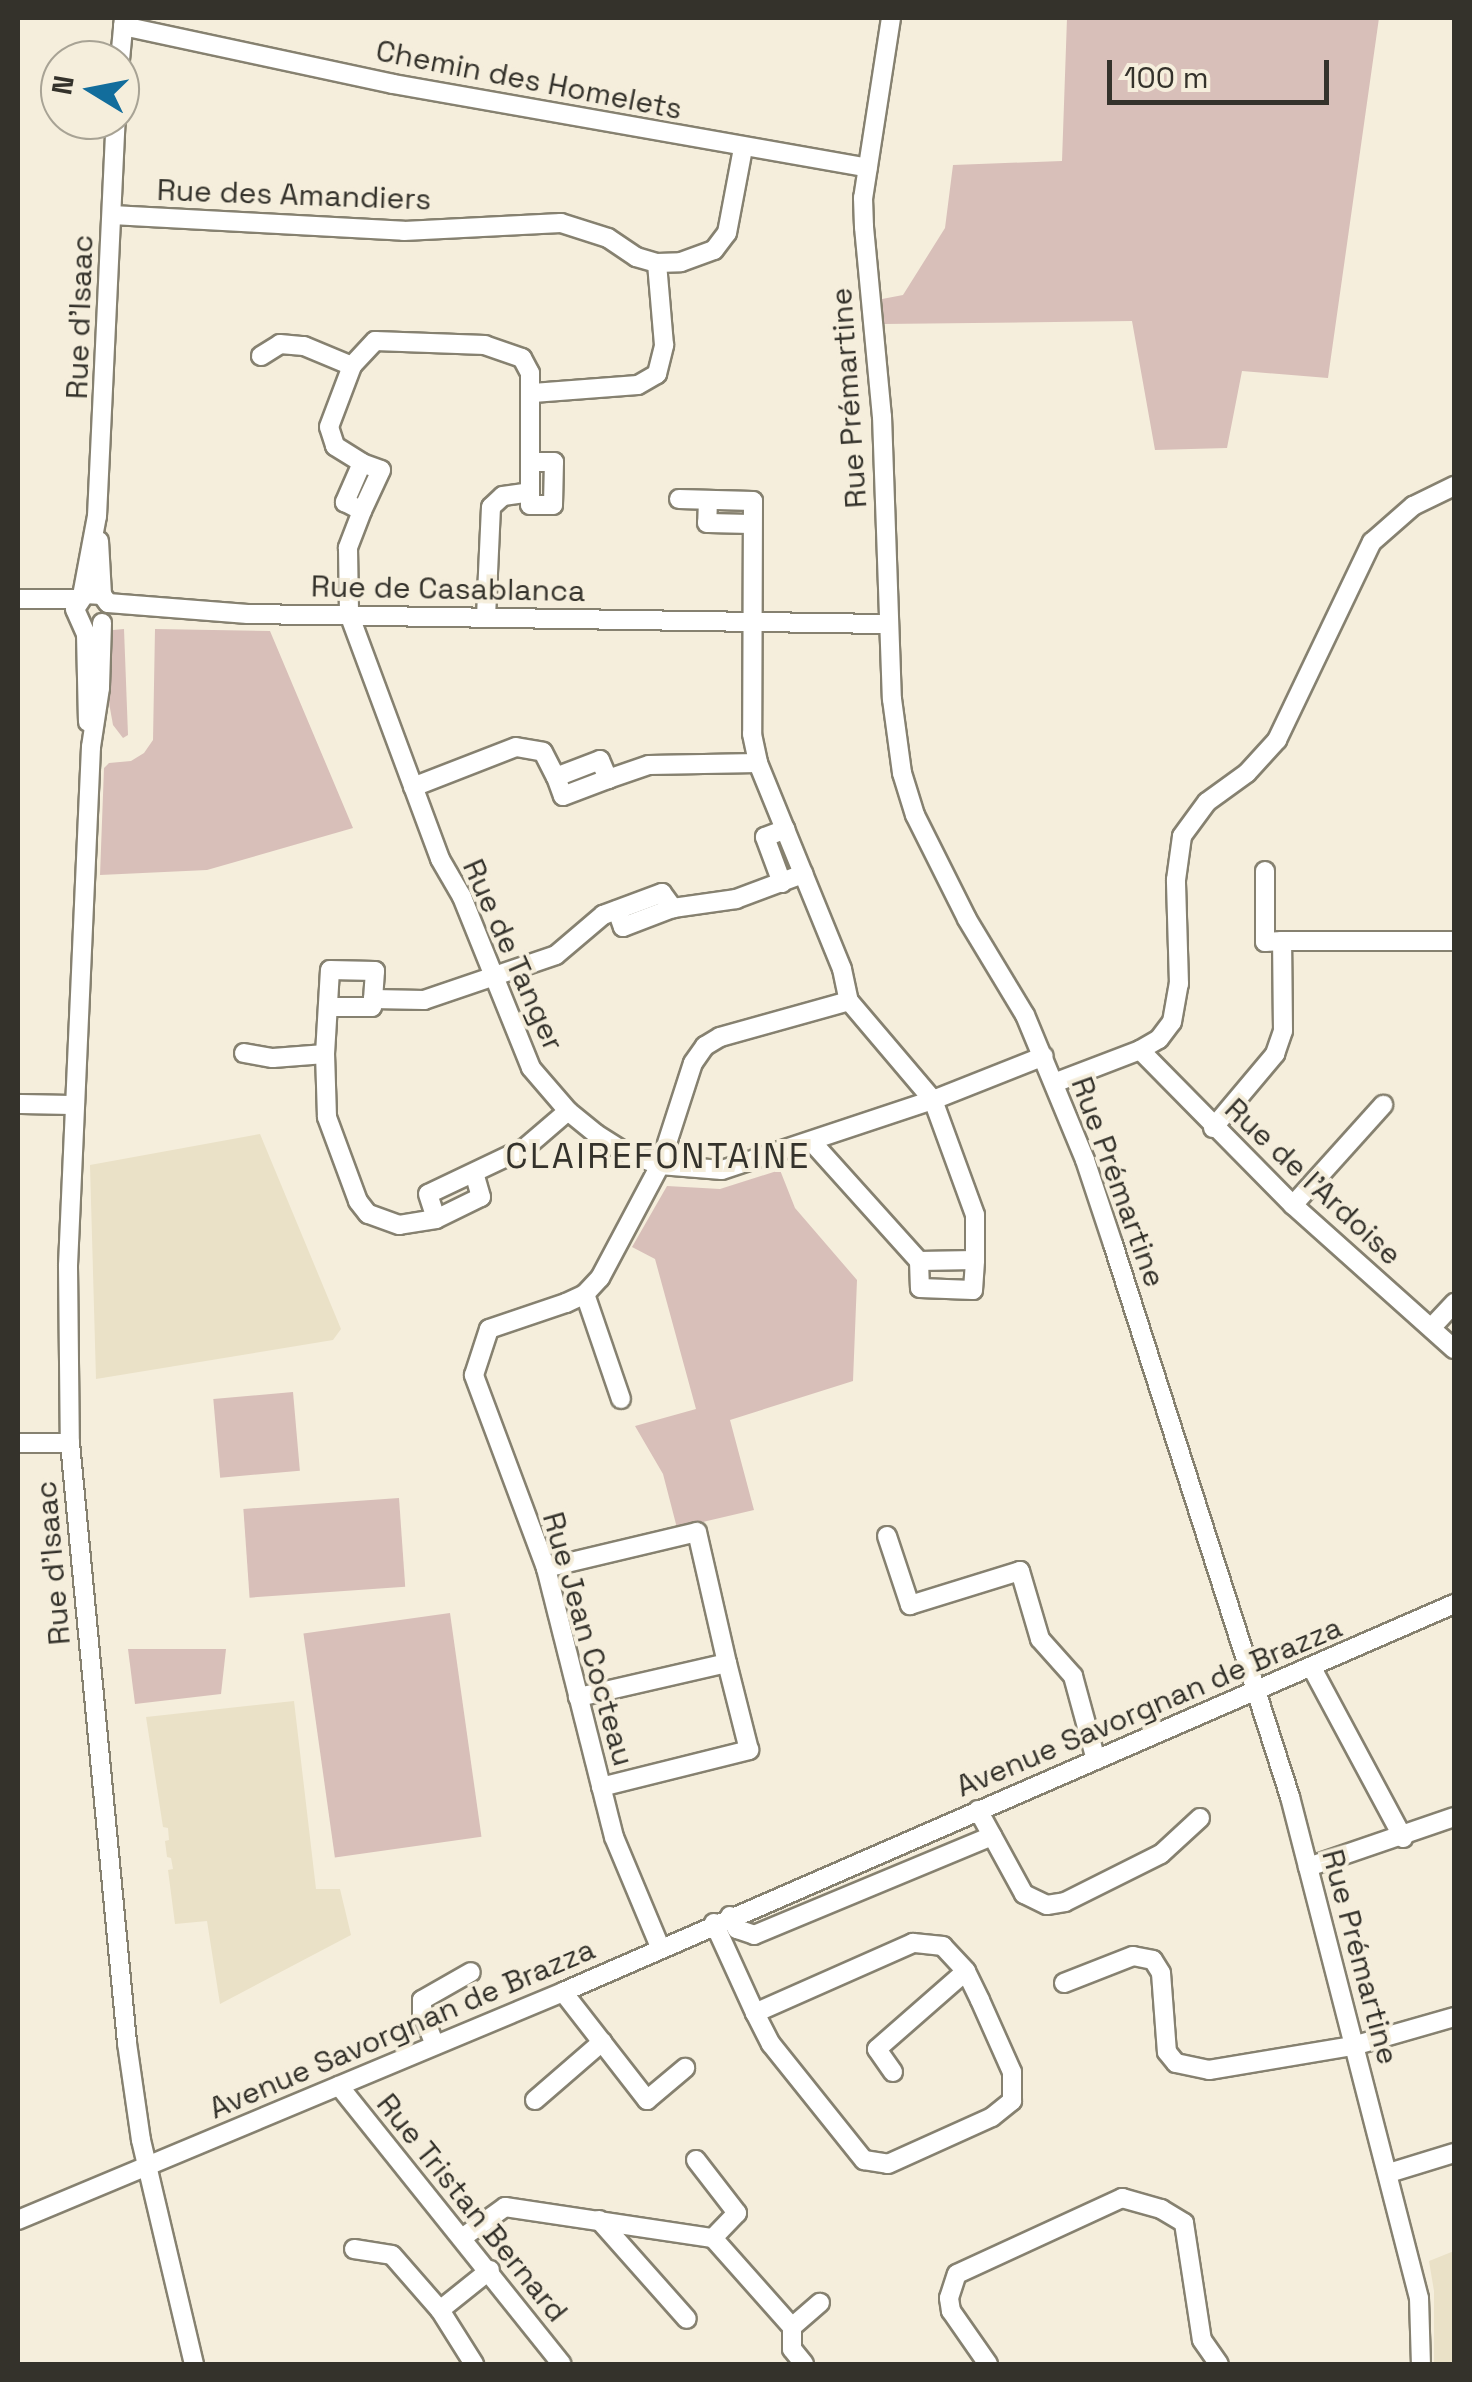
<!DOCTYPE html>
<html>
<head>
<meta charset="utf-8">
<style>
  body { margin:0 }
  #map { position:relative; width:1472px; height:2382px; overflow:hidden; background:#f5eedc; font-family:"Space Grotesk",sans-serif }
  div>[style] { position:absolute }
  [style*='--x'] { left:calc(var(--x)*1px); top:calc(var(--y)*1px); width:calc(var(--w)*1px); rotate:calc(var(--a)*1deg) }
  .built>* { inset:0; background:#eae1c7 }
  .green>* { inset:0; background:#d8bfb9; transform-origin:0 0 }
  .roads { filter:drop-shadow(2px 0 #868170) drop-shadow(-2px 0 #868170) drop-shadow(0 2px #868170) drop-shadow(0 -2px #868170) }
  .minor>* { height:18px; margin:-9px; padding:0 9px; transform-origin:9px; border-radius:9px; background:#fff }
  span { translate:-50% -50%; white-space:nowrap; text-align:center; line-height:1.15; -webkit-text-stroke:8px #f5eedc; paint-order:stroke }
  .street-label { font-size:30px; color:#34322b }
  .quarter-label { font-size:35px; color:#34322b; letter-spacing:2.5px }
  .frame { position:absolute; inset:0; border:20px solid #34322b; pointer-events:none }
  .north { position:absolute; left:40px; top:40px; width:100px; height:100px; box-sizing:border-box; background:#f5eedc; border:2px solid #a8a395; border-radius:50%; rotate:280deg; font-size:28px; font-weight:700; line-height:40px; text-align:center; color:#34322b }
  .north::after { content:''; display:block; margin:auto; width:35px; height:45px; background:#126d9c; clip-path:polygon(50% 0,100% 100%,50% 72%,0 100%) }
  .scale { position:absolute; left:1107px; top:60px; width:222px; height:45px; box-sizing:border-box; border:5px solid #34322b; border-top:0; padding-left:12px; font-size:30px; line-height:35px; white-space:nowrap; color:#34322b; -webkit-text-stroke:8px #f5eedc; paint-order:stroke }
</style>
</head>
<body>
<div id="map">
  <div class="built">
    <div style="clip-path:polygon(260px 1134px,341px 1329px,333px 1340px,96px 1379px,90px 1165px)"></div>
    <div style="clip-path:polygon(294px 1701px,316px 1889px,340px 1889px,351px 1935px,220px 2004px,207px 1921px,175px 1924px,168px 1870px,173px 1869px,171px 1858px,167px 1857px,165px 1841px,169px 1840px,168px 1828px,163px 1827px,146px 1717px)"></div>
    <div style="clip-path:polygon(1454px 2251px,1454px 2364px,1434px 2364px,1434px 2291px,1429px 2261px)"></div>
  </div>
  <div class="green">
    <div style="clip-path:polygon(1067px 18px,1379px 18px,1328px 378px,1242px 371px,1227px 448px,1155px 450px,1132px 321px,884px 324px,882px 299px,903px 295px,945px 228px,953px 165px,1062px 161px)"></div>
    <div style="clip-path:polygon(124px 629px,128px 735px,123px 738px,113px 725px,106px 686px,108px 637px,113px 630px)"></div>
    <div style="clip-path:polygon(155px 629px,270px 631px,353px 828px,207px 870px,100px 875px,104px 768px,109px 763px,131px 761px,144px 753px,153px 740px)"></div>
    <div style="clip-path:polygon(780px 1170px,795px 1208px,857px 1280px,853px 1381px,730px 1420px,754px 1510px,677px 1528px,663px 1474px,635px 1426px,696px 1409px,655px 1259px,632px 1247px,667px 1186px,720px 1189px)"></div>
    <div style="left:293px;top:1392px;width:79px;height:80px;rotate:85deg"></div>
    <div style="left:399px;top:1498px;width:89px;height:156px;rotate:86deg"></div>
    <div style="left:450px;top:1613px;width:226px;height:148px;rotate:82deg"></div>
    <div style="clip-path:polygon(128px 1649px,226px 1649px,221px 1694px,135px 1704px)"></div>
  </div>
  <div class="roads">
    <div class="minor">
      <div style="--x:891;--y:18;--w:182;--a:98.8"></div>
      <div style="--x:863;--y:198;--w:29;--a:88"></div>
      <div style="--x:864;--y:227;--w:190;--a:84.6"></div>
      <div style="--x:882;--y:416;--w:283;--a:88"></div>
      <div style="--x:892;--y:699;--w:75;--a:82.3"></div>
      <div style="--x:902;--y:773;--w:44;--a:72.8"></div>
      <div style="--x:915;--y:815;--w:116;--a:63.4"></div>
      <div style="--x:967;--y:919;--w:112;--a:58.9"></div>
      <div style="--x:1025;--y:1015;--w:157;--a:67.5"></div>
      <div style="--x:1085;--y:1160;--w:89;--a:71.6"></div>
      <div style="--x:1113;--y:1244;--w:581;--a:72.25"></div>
      <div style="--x:1290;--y:1797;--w:517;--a:75.56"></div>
      <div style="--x:1419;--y:2298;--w:66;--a:88.3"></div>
      <div style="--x:123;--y:26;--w:276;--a:12.1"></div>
      <div style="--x:393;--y:84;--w:482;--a:10"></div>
      <div style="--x:120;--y:60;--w:42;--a:-84.6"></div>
      <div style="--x:112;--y:215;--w:292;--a:3.1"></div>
      <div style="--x:404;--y:231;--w:157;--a:-2.9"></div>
      <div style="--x:561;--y:223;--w:49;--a:17.7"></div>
      <div style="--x:608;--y:238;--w:34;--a:34"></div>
      <div style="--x:636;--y:257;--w:22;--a:16"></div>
      <div style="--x:657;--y:263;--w:24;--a:-2"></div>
      <div style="--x:681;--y:262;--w:35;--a:-20"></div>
      <div style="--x:714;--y:250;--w:21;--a:-53"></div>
      <div style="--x:727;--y:233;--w:86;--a:-79.3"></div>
      <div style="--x:261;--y:356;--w:22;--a:-32"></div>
      <div style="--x:280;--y:344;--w:24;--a:5"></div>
      <div style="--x:304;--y:346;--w:52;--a:22.6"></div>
      <div style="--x:533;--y:393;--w:105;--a:-4.4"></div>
      <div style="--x:638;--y:385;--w:22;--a:-30"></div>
      <div style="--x:657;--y:374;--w:30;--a:-76"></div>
      <div style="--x:664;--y:345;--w:82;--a:-94.9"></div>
      <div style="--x:530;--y:492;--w:13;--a:90"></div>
      <div style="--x:530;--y:505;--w:23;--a:0"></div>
      <div style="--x:553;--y:505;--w:43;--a:-88.7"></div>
      <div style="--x:554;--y:462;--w:22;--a:180"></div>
      <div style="--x:679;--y:499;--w:74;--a:1.5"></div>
      <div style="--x:753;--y:501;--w:233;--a:90.2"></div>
      <div style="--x:752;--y:734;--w:30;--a:78"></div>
      <div style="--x:758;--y:763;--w:222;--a:67.8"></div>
      <div style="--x:842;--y:969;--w:33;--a:78"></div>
      <div style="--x:708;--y:500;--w:23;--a:92"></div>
      <div style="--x:707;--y:523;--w:45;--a:1.3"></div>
      <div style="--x:362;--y:511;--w:45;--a:-65.1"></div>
      <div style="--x:381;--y:470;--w:20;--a:-160"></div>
      <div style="--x:99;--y:541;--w:54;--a:86.8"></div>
      <div style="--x:102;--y:595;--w:10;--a:53"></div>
      <div style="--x:82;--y:596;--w:81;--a:-79.4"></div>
      <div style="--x:97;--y:516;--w:396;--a:-87.3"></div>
      <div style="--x:18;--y:599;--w:60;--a:0"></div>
      <div style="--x:108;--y:603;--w:140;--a:4.5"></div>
      <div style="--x:248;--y:614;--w:639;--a:0.9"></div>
      <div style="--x:486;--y:617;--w:110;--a:-87.4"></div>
      <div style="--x:491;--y:507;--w:16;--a:-43"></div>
      <div style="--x:503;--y:496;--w:27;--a:-8"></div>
      <div style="--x:530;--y:492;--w:119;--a:-90"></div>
      <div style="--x:530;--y:373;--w:17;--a:-118"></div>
      <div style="--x:522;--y:358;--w:39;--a:-161"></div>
      <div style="--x:485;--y:345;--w:110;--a:-177.9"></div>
      <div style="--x:375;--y:341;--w:34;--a:133"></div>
      <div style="--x:352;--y:366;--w:65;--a:110.7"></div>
      <div style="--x:329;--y:427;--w:20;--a:72"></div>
      <div style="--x:335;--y:446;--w:32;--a:32"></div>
      <div style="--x:362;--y:463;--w:43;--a:113.6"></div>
      <div style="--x:345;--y:502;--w:19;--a:28"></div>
      <div style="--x:362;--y:511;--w:40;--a:111"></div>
      <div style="--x:348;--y:548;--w:66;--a:89.1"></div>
      <div style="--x:349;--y:614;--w:261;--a:69.6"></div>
      <div style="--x:440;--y:859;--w:44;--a:59.9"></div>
      <div style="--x:462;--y:897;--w:184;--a:68"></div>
      <div style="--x:531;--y:1068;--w:57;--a:49.3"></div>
      <div style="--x:568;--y:1111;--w:36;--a:39"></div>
      <div style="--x:596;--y:1134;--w:36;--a:32"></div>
      <div style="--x:627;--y:1153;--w:35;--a:20"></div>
      <div style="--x:660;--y:1165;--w:62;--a:4.6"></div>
      <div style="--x:722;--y:1170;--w:222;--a:-18.4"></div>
      <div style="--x:933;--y:1100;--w:119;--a:-21.6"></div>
      <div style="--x:102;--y:623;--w:65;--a:91.8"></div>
      <div style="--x:100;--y:688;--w:60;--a:98.7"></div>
      <div style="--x:91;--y:747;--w:520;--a:92.54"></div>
      <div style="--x:68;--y:1266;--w:177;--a:89.4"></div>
      <div style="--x:70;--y:1443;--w:603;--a:84.57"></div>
      <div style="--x:127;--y:2043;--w:98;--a:81.8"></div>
      <div style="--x:141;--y:2140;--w:230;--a:76.7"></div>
      <div style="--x:88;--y:722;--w:88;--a:-91.3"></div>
      <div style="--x:86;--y:634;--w:27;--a:-114"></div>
      <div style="--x:75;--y:609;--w:18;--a:-56"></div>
      <div style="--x:85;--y:594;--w:17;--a:3"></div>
      <div style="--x:556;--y:777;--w:20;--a:70"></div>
      <div style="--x:563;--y:796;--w:48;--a:-20.7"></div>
      <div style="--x:413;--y:787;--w:110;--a:-21.2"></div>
      <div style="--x:516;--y:747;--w:27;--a:10"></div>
      <div style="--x:543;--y:752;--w:28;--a:63"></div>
      <div style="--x:556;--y:777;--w:47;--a:-21.1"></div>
      <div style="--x:600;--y:760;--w:21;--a:67"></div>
      <div style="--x:608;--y:779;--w:43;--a:-18.9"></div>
      <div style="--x:649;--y:765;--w:109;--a:-1.1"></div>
      <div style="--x:1265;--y:871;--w:71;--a:90"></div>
      <div style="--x:1265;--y:942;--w:17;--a:-3"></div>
      <div style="--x:782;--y:883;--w:49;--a:-110.3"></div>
      <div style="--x:765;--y:837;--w:22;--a:-21"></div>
      <div style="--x:617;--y:910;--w:18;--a:71"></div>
      <div style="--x:623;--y:927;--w:53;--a:-20.8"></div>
      <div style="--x:328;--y:1007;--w:44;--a:0"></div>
      <div style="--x:372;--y:1007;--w:8;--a:-83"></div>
      <div style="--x:1140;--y:1050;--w:218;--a:45.4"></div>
      <div style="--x:1293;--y:1205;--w:216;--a:41.8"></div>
      <div style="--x:244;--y:1053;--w:29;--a:10"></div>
      <div style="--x:273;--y:1058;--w:52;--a:-4.4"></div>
      <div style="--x:1054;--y:1083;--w:92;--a:-21"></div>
      <div style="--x:1140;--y:1050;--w:22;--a:-30"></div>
      <div style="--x:1159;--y:1039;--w:21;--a:-53"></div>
      <div style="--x:1172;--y:1022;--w:39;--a:-80"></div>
      <div style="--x:1179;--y:984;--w:104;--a:-91.7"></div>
      <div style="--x:1176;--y:880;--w:44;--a:-82.2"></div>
      <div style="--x:1182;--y:836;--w:42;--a:-53.7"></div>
      <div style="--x:1207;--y:802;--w:49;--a:-35.9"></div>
      <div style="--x:1247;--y:773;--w:45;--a:-47.7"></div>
      <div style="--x:1277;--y:740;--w:220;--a:-64.4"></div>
      <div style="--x:1372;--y:542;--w:55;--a:-41.3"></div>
      <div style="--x:1413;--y:506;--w:46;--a:-26"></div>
      <div style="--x:18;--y:1104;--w:57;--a:1"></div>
      <div style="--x:568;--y:1111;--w:57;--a:139.3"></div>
      <div style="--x:525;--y:1148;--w:107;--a:154.6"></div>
      <div style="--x:428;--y:1194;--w:26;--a:72"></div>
      <div style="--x:436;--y:1219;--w:37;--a:171"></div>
      <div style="--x:399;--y:1225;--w:33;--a:-160"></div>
      <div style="--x:368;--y:1214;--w:16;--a:-128"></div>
      <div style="--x:358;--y:1201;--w:90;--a:-110.3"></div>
      <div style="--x:327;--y:1117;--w:63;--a:-91.8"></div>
      <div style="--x:325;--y:1054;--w:84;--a:-86.6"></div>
      <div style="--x:330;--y:970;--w:45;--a:1.3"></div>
      <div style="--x:375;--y:971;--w:28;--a:94"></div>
      <div style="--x:373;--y:999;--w:51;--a:1.1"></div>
      <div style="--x:424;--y:1000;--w:139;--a:-18.8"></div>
      <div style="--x:556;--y:955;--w:62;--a:-40.4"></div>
      <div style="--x:603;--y:915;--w:63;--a:-20.4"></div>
      <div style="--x:662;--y:893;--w:19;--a:54"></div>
      <div style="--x:673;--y:908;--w:64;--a:-8.1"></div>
      <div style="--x:736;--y:899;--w:72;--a:-20.5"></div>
      <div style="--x:1213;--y:1128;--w:97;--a:-50"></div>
      <div style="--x:1275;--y:1054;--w:24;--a:-71"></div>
      <div style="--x:1283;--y:1031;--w:90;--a:-90.6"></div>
      <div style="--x:1282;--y:941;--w:172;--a:0"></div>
      <div style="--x:1293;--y:1205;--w:135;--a:-48"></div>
      <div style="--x:436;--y:1219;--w:50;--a:-26.1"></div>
      <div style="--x:481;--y:1197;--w:25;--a:-106"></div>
      <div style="--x:919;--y:1261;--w:27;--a:88"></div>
      <div style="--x:920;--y:1288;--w:53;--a:2.2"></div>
      <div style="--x:973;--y:1290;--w:30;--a:-86"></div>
      <div style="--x:585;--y:1294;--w:111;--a:71.1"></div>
      <div style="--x:1432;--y:1327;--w:33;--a:-47"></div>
      <div style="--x:18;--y:1443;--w:52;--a:0"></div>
      <div style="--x:887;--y:1536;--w:73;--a:71.6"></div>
      <div style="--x:910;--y:1605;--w:115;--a:-17.2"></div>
      <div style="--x:1020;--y:1571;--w:71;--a:73.6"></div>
      <div style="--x:1040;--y:1639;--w:50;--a:48.3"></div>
      <div style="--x:1073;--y:1676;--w:87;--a:74.7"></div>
      <div style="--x:546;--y:1568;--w:155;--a:-13.4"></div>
      <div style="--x:697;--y:1532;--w:134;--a:77.1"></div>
      <div style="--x:727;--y:1663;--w:153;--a:167.1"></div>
      <div style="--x:1312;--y:1668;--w:193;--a:61.8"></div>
      <div style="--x:601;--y:1787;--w:153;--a:-14"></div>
      <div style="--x:749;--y:1750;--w:90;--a:-104.2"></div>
      <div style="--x:978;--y:1810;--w:96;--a:61.3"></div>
      <div style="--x:1024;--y:1894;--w:25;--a:26"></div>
      <div style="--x:1047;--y:1905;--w:18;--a:-9"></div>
      <div style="--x:1065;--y:1902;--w:107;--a:-26.6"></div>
      <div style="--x:1161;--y:1854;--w:53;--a:-42.7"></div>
      <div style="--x:1308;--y:1867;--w:154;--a:-18.9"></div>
      <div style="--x:730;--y:1916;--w:15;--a:62"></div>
      <div style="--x:737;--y:1929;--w:18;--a:19"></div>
      <div style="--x:754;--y:1935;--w:258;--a:-22.6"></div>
      <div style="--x:714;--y:1923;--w:99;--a:65.5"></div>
      <div style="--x:755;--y:2013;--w:35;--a:63"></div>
      <div style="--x:771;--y:2044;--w:149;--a:51.3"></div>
      <div style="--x:864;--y:2160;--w:24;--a:9"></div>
      <div style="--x:888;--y:2164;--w:114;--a:-24.3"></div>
      <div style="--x:992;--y:2117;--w:26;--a:-39"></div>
      <div style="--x:1012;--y:2101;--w:29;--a:-90"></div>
      <div style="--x:1012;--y:2072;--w:79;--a:-114"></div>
      <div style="--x:980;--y:2000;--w:32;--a:-116"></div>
      <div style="--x:966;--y:1971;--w:34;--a:-133"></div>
      <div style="--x:943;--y:1946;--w:30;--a:-174"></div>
      <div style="--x:913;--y:1943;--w:173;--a:156.1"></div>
      <div style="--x:660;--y:1947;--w:119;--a:-112.7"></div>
      <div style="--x:614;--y:1837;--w:277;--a:-104.2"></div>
      <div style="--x:546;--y:1568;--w:206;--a:-110.5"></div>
      <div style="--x:474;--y:1375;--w:48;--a:-71.9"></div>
      <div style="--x:489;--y:1329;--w:81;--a:-18.7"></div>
      <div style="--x:566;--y:1303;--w:21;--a:-25"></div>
      <div style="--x:585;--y:1294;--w:22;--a:-47"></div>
      <div style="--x:600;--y:1278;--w:128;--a:-62"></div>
      <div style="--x:660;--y:1165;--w:107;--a:-72.1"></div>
      <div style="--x:693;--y:1063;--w:21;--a:-55"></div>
      <div style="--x:705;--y:1046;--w:17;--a:-31"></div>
      <div style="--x:720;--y:1037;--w:134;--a:-15.6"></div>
      <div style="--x:849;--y:1001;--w:130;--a:49.7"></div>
      <div style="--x:933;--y:1100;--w:122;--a:69.9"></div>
      <div style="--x:975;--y:1215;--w:45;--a:90"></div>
      <div style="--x:975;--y:1260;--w:56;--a:179"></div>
      <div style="--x:919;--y:1261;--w:160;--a:-132"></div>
      <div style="--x:1064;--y:1983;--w:74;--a:-21.4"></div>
      <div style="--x:1133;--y:1956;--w:20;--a:11"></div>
      <div style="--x:1153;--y:1960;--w:15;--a:58"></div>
      <div style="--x:1161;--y:1973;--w:79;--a:85.7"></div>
      <div style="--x:1167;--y:2052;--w:14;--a:51"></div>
      <div style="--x:1176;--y:2063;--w:34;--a:12"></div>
      <div style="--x:1209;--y:2070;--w:146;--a:-9.5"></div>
      <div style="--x:1353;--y:2046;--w:105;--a:-16"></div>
      <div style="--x:563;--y:1992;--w:137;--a:52.1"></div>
      <div style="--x:647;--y:2100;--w:50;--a:-40.1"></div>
      <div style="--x:435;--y:2045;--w:35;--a:-112"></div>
      <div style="--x:422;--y:2013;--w:13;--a:-90"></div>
      <div style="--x:422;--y:2000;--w:56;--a:-29.7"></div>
      <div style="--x:893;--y:2072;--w:28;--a:-125"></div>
      <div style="--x:877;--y:2049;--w:118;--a:-41.2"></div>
      <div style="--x:339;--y:2086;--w:356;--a:51.3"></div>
      <div style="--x:535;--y:2100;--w:89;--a:-40.9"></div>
      <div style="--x:696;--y:2160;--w:67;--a:52.3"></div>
      <div style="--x:737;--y:2213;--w:35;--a:134"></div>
      <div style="--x:1389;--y:2173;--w:68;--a:-17.1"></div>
      <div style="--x:18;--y:2220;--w:591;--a:-22.7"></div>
      <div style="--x:563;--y:1992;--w:972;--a:-23.53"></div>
      <div style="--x:599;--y:2220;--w:132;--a:48.4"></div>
      <div style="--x:462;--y:2238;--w:53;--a:-35.8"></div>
      <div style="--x:505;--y:2207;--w:210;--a:8.5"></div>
      <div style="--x:713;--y:2238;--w:119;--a:48.4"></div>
      <div style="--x:792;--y:2327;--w:37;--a:-41"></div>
      <div style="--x:354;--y:2249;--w:38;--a:9"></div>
      <div style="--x:392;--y:2255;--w:73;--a:48.9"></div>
      <div style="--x:440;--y:2310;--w:64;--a:57.8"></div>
      <div style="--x:440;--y:2310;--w:64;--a:-38.7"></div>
      <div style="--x:792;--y:2327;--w:22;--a:90"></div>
      <div style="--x:792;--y:2349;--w:19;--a:51"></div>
      <div style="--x:988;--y:2364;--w:65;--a:-124.9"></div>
      <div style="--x:951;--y:2311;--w:13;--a:-99"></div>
      <div style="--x:949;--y:2298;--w:25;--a:-72"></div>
      <div style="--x:957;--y:2274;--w:182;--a:-24.7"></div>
      <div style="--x:1122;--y:2198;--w:41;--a:15.8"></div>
      <div style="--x:1161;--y:2209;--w:27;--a:31"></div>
      <div style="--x:1184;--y:2223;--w:118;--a:81.3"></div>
      <div style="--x:1202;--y:2340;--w:29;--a:55"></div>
    </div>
  </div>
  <div class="street-label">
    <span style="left:529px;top:80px;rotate:11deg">Chemin des Homelets</span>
    <span style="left:294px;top:195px;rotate:2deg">Rue des Amandiers</span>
    <span style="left:80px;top:317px;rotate:-88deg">Rue d'Isaac</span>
    <span style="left:849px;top:398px;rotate:-94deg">Rue Prémartine</span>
    <span style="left:448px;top:589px;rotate:1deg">Rue de Casablanca</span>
    <span style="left:513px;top:955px;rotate:66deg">Rue de Tanger</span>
    <span style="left:1118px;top:1182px;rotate:70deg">Rue Prémartine</span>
    <span style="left:1313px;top:1182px;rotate:43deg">Rue de l'Ardoise</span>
    <span style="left:53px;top:1563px;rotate:-95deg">Rue d'Isaac</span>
    <span style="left:588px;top:1639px;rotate:74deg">Rue Jean Cocteau</span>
    <span style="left:1149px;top:1707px;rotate:-23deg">Avenue Savorgnan de Brazza</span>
    <span style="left:1360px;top:1957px;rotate:75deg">Rue Prémartine</span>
    <span style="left:402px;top:2029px;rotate:-23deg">Avenue Savorgnan de Brazza</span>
    <span style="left:472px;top:2208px;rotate:51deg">Rue Tristan Bernard</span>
  </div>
  <div class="quarter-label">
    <span style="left:658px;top:1156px">CLAIREFONTAINE</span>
  </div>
  <div class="frame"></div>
  <div class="north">N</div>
  <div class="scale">100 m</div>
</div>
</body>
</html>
